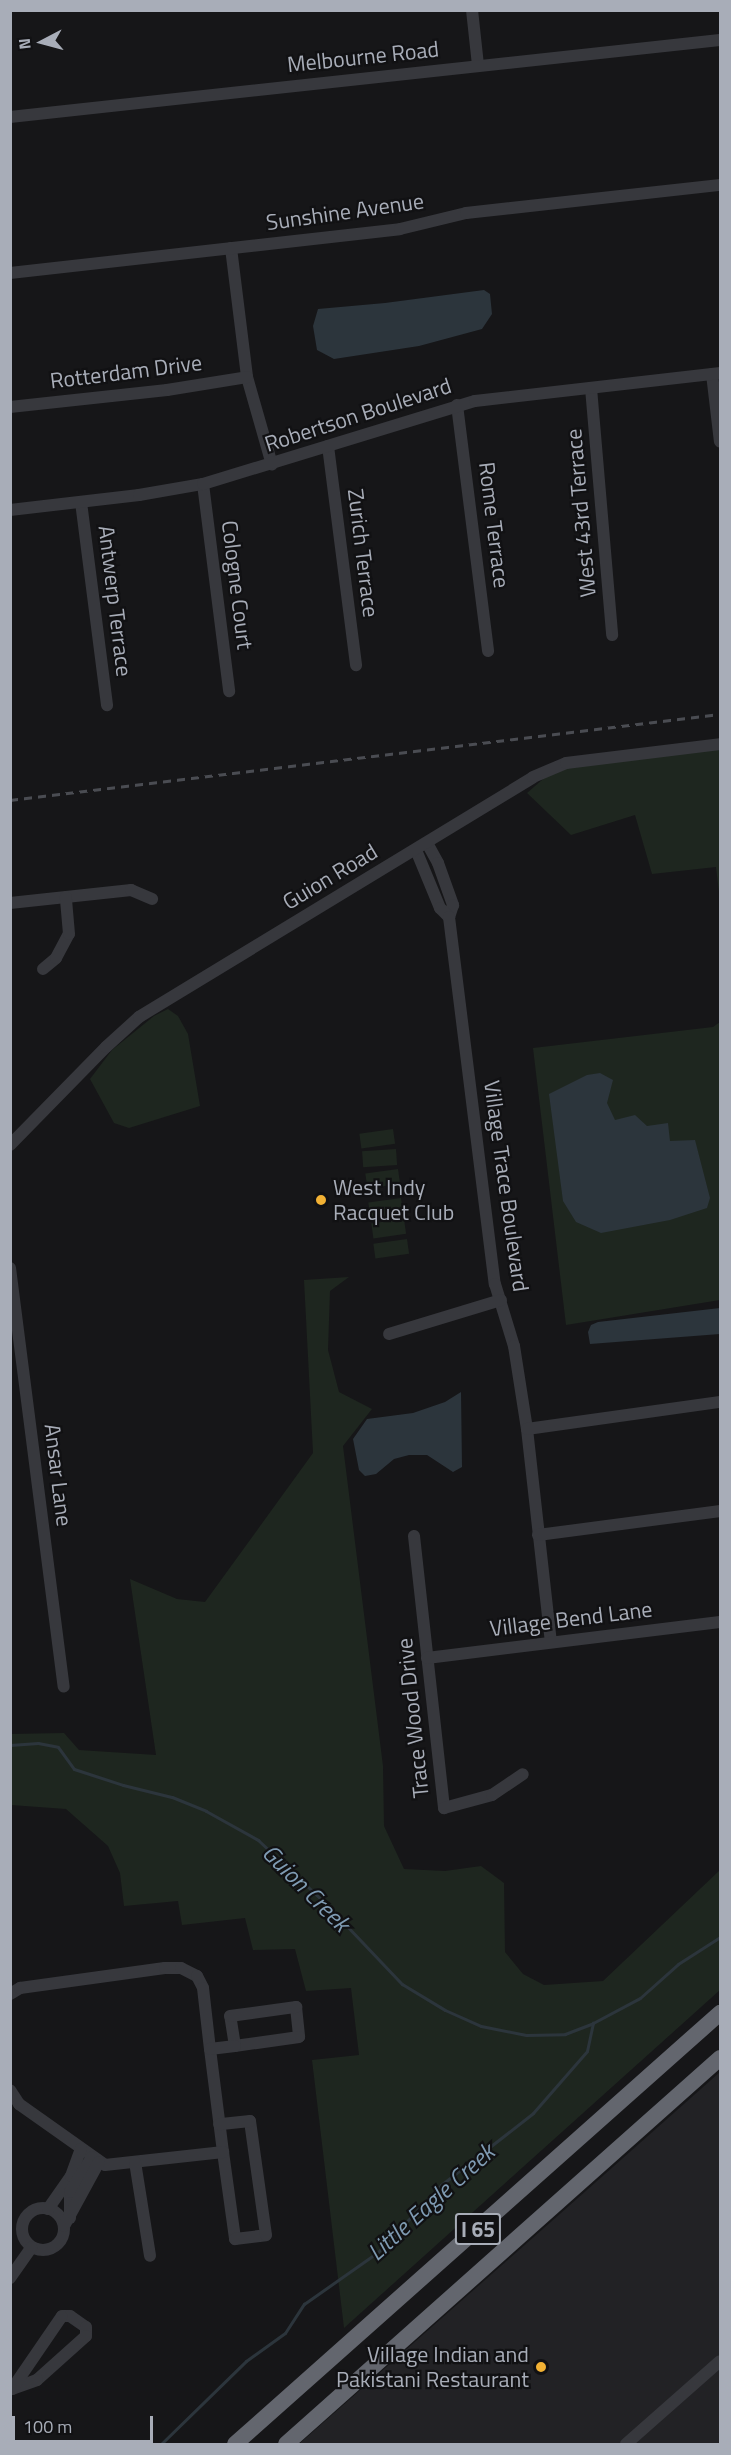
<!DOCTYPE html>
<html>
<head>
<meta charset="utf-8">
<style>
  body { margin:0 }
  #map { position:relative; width:731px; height:2455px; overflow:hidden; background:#161618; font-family:"Titillium Web",sans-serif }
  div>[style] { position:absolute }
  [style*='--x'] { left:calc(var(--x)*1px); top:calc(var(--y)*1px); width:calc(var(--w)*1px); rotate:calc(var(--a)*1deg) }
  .built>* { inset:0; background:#222225 }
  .green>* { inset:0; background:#1e261f; transform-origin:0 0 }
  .water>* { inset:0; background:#2c353c }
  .stream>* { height:3px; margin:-1.5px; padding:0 1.5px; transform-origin:1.5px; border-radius:1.5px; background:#2c353c }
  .minor>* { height:12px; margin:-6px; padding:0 6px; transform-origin:6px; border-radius:6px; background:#37383d }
  .minor>.ring { margin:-6px; padding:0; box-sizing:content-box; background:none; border:12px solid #37383d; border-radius:50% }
  .highway>* { height:16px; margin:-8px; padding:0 8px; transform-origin:8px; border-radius:8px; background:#63666e }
  .rail>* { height:3px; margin-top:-1.5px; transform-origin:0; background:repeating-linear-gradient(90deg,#4a4c52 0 8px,transparent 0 14px) }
  .dots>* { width:16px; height:16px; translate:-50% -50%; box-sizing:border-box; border:3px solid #111113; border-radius:50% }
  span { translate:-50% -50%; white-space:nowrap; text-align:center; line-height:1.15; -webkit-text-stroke:4.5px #111113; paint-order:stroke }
  .shield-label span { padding:2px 4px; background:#111113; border:2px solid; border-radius:4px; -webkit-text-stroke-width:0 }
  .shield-label { font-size:21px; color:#a8adb8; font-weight:700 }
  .street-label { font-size:22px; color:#a8adb8 }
  .poi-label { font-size:22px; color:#a8adb8 }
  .left { translate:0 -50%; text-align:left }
  .right { translate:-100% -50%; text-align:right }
  .water-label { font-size:24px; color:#7f9bb3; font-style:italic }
  .frame { position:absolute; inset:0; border:12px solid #a8adb8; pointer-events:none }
  .north { position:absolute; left:12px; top:12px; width:60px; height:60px; -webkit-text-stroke:4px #111113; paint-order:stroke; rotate:264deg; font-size:16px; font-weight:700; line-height:24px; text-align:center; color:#a8adb8 }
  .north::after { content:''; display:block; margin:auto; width:21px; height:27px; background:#a8adb8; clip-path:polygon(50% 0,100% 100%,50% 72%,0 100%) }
  .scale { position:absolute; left:12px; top:2416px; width:141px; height:27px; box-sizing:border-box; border:3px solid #a8adb8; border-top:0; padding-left:8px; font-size:18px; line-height:21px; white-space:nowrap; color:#a8adb8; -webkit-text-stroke:4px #111113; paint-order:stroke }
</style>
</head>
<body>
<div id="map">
  <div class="built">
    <div style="clip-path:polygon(720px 2072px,720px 2444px,299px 2444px,561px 2213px)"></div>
  </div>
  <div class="green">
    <div style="clip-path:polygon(720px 744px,720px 901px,716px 867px,652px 874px,635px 815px,571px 835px,527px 793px,558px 766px)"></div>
    <div style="clip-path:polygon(168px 1009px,178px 1016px,188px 1034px,200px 1106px,129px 1128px,114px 1123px,90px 1079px,112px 1050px,154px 1016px)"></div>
    <div style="clip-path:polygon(720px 1022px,720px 1300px,566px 1325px,533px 1048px,713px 1027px)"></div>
    <div style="left:393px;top:1129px;width:15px;height:34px;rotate:82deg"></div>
    <div style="left:396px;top:1149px;width:16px;height:34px;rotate:86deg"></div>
    <div style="left:398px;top:1169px;width:15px;height:33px;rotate:82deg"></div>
    <div style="left:401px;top:1198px;width:15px;height:33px;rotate:82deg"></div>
    <div style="left:404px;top:1219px;width:15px;height:33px;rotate:82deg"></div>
    <div style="left:407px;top:1239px;width:15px;height:34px;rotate:82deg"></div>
    <div style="clip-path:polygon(349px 1277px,330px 1291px,328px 1350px,339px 1392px,372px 1409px,343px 1446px,383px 1766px,384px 1826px,404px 1869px,445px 1871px,481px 1866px,504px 1883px,505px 1952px,523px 1974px,544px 1985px,603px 1981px,720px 1870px,720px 1990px,344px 2328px,312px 2060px,359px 2055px,351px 1988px,306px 1991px,295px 1949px,253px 1950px,245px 1918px,182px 1925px,178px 1901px,124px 1906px,120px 1873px,108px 1846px,66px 1809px,11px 1805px,10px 1734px,64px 1733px,79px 1750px,156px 1755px,130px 1579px,177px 1599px,205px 1602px,313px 1453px,304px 1280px)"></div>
  </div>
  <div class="water">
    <div style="clip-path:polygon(484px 290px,490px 294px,492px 314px,482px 329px,419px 346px,334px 359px,317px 350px,313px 326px,318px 309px,385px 303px)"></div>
    <div style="clip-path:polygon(600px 1073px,613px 1080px,607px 1103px,615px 1120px,635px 1115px,647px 1126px,668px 1123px,670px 1141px,695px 1140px,710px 1198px,707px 1208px,670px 1220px,601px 1233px,576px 1222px,563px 1201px,549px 1094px,587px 1075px)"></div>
    <div style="clip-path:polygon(720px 1308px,720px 1334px,590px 1344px,588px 1332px,591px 1325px,598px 1322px)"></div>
    <div style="clip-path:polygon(461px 1392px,462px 1467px,453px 1472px,427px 1455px,409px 1455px,394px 1459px,376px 1474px,365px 1476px,359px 1470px,353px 1439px,367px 1419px,413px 1413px,445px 1402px)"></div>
  </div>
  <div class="stream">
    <div style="--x:10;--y:1745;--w:28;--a:-4"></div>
    <div style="--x:38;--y:1743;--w:20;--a:11"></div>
    <div style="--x:58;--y:1747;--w:27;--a:54"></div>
    <div style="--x:74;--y:1769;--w:52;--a:18.1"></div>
    <div style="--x:123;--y:1785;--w:50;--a:13.8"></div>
    <div style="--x:172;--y:1797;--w:37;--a:22"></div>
    <div style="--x:206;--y:1811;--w:60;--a:29.1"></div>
    <div style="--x:258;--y:1840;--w:92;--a:43.2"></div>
    <div style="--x:325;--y:1903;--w:112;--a:46.5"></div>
    <div style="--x:402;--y:1984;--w:50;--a:31.2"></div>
    <div style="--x:445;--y:2010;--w:39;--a:24"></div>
    <div style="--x:481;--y:2026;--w:46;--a:11.3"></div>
    <div style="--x:526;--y:2035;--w:39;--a:-1"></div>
    <div style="--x:565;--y:2034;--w:30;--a:-21"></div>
    <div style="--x:161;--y:2444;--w:119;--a:-44.3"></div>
    <div style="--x:246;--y:2361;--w:48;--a:-35.7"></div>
    <div style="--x:285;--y:2333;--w:35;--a:-57"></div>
    <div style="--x:304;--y:2304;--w:90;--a:-35.1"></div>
    <div style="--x:378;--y:2252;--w:92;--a:-46.8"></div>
    <div style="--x:441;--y:2185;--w:117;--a:-38"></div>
    <div style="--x:533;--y:2113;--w:82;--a:-48.9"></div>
    <div style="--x:587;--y:2051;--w:29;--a:-78"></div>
    <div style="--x:593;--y:2023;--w:53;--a:-28"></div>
    <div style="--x:640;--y:1998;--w:51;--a:-41.8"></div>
    <div style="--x:678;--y:1964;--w:50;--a:-32.7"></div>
  </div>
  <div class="minor">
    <div style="--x:472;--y:10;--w:55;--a:83.8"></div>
    <div style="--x:10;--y:117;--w:714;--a:-6.19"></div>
    <div style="--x:231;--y:248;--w:130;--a:82.9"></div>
    <div style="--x:247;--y:377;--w:91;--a:74.1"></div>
    <div style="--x:10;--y:273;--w:392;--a:-6.4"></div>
    <div style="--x:400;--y:229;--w:68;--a:-13.6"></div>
    <div style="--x:466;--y:213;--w:256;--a:-6.3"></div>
    <div style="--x:712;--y:374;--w:68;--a:83.3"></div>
    <div style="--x:591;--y:388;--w:248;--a:85.1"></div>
    <div style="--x:457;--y:405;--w:248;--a:82.8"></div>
    <div style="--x:10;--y:407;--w:158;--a:-6.2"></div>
    <div style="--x:167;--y:390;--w:81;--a:-9.2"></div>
    <div style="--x:328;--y:446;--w:221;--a:82.7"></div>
    <div style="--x:203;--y:484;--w:209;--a:82.8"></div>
    <div style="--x:81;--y:502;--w:205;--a:82.7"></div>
    <div style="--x:10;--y:510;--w:130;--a:-6.6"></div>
    <div style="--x:139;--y:495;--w:65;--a:-9.8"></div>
    <div style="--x:203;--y:484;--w:284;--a:-17"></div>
    <div style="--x:475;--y:401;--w:247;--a:-6.5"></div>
    <div style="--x:427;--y:843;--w:23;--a:61"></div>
    <div style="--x:438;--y:863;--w:45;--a:70.3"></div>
    <div style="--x:453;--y:905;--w:13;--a:108"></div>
    <div style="--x:416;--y:850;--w:63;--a:67.5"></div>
    <div style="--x:440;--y:908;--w:13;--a:45"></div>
    <div style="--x:449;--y:917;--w:370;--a:82.9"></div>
    <div style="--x:495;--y:1284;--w:65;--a:73"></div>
    <div style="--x:514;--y:1346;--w:84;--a:81.1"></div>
    <div style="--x:527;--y:1429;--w:214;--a:83.6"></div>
    <div style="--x:10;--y:903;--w:122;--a:-6.1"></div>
    <div style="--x:131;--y:890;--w:23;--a:23"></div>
    <div style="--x:43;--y:969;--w:17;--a:-40"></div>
    <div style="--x:56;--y:958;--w:27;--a:-62"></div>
    <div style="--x:69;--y:934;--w:37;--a:-95"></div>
    <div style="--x:10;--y:1145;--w:137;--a:-45.6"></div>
    <div style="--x:106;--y:1047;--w:45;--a:-42.3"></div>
    <div style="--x:139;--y:1017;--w:461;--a:-31.3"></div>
    <div style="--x:533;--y:777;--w:36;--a:-23"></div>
    <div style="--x:566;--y:763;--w:155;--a:-7"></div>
    <div style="--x:10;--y:1268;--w:422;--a:82.7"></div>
    <div style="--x:389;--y:1334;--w:117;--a:-16.9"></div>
    <div style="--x:527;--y:1429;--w:195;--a:-8"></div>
    <div style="--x:538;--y:1535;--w:184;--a:-7.5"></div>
    <div style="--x:414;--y:1536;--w:274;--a:83.7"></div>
    <div style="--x:444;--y:1808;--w:50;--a:-15.2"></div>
    <div style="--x:492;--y:1795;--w:37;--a:-34"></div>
    <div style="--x:427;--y:1658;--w:295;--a:-7"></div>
    <div style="--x:10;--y:1994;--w:12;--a:-31"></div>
    <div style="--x:20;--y:1988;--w:146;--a:-7.9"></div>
    <div style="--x:165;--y:1968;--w:16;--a:0"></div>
    <div style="--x:181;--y:1968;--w:18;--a:27"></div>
    <div style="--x:197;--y:1976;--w:13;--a:63"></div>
    <div style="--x:203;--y:1988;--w:61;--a:83.5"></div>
    <div style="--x:210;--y:2049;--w:104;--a:82.8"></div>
    <div style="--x:223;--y:2152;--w:88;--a:82.1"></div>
    <div style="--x:235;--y:2239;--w:31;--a:-7"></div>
    <div style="--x:266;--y:2235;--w:115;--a:-98"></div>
    <div style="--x:250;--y:2121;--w:31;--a:174"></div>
    <div style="--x:296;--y:2007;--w:30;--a:84"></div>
    <div style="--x:299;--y:2037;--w:65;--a:172"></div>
    <div style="--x:235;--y:2046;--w:30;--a:-99"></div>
    <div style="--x:230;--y:2016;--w:67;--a:-7.8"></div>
    <div style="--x:210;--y:2049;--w:25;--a:-7"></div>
    <div style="--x:10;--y:2090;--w:17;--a:57"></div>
    <div style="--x:19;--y:2104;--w:105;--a:35.3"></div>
    <div style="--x:105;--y:2165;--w:119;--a:-6.3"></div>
    <div style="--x:135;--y:2162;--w:95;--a:80.9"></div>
    <div class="ring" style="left:22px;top:2208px;width:30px;height:30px"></div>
    <div style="--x:48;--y:2209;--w:40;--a:-55.1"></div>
    <div style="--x:71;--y:2176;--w:29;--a:-70"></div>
    <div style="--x:70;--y:2218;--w:26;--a:-90"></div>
    <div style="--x:70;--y:2192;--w:41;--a:-57.8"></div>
    <div style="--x:64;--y:2226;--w:73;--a:-61.3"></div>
    <div style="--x:10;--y:2278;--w:37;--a:-55"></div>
    <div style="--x:62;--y:2316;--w:8;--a:0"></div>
    <div style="--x:70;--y:2316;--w:19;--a:35"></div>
    <div style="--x:86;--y:2327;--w:9;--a:90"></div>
    <div style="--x:86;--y:2336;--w:66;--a:138.1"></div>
    <div style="--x:37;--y:2380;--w:27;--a:160"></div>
    <div style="--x:12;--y:2389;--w:88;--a:-55.6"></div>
    <div style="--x:626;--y:2444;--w:125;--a:-41.4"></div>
  </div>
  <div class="highway">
    <div style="--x:235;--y:2444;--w:649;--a:-41.63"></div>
    <div style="--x:286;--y:2444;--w:581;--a:-41.65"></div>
  </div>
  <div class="rail">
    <div style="--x:10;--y:800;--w:715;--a:-6.91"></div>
  </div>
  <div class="dots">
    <div style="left:321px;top:1200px;background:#f2b134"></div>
    <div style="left:541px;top:2367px;background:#f2b134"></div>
  </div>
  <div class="shield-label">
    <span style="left:478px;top:2229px">I 65</span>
  </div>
  <div class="street-label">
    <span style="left:363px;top:57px;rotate:-6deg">Melbourne Road</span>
    <span style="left:345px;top:212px;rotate:-8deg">Sunshine Avenue</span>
    <span style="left:126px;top:372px;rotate:-7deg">Rotterdam Drive</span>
    <span style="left:358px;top:415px;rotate:-18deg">Robertson Boulevard</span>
    <span style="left:581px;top:513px;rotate:-95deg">West 43rd Terrace</span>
    <span style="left:494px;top:525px;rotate:83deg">Rome Terrace</span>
    <span style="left:363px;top:553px;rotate:83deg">Zurich Terrace</span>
    <span style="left:237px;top:585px;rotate:83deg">Cologne Court</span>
    <span style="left:115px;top:601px;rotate:83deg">Antwerp Terrace</span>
    <span style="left:330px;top:877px;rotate:-31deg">Guion Road</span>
    <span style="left:506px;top:1186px;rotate:82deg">Village Trace Boulevard</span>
    <span style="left:58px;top:1475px;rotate:83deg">Ansar Lane</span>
    <span style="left:571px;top:1619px;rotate:-7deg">Village Bend Lane</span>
    <span style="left:413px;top:1718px;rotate:-96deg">Trace Wood Drive</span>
  </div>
  <div class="poi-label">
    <span class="left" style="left:333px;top:1200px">West Indy<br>Racquet Club</span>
    <span class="right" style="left:529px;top:2367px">Village Indian and<br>Pakistani Restaurant</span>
  </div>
  <div class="water-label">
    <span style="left:306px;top:1888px;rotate:45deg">Guion Creek</span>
    <span style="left:431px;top:2202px;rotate:-42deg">Little Eagle Creek</span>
  </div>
  <div class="frame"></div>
  <div class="north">N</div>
  <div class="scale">100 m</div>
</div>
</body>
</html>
